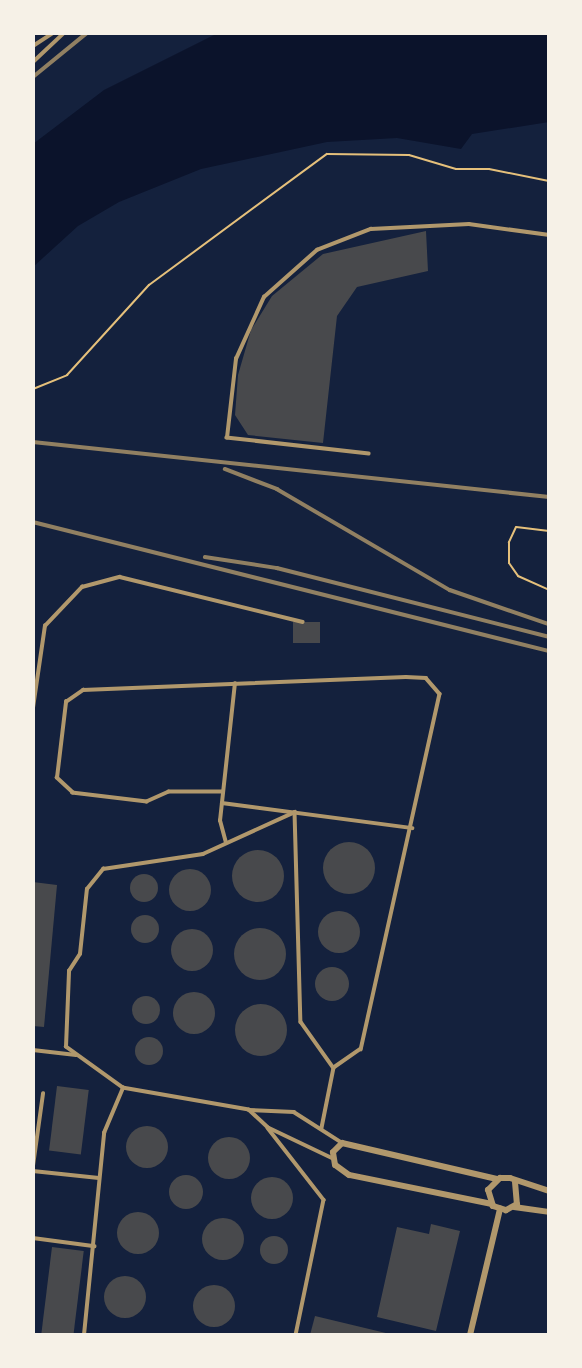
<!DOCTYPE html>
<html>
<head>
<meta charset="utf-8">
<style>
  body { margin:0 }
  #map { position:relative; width:582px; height:1368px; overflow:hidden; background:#14213d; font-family:Karla,sans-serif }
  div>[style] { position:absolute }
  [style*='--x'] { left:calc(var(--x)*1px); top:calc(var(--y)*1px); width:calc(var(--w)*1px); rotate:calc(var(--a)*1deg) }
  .water>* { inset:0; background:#0b132b }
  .building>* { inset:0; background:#48494c; transform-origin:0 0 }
  .round { border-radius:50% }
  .path>* { height:2px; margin:-1px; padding:0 1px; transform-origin:1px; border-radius:1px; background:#e5c07b }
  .service>* { height:3.5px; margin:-1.75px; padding:0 1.75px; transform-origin:1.75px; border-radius:1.75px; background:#b1986c }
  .minor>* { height:6px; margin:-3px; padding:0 3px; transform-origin:3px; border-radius:3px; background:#b1986c }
  .rail>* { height:3.5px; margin:-1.75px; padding:0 1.75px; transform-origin:1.75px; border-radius:1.75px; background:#918062 }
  span { translate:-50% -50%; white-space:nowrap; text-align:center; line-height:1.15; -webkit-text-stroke:7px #f6f1e7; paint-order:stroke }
  .frame { position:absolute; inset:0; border:35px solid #f6f1e7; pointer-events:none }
</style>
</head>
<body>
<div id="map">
  <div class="water">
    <div style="clip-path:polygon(218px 33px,549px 33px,549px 122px,472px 134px,461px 149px,397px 138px,327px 142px,201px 169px,119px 202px,78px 226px,33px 267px,33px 144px,104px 90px)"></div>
  </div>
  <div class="building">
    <div style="clip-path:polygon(426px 231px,428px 271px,357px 287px,337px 316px,323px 443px,248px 435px,235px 415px,238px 375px,251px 330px,272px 296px,323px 254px)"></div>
    <div style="left:293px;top:622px;width:27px;height:21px"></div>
    <div class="round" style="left:323px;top:842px;width:52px;height:52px"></div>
    <div class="round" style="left:232px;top:850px;width:52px;height:52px"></div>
    <div class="round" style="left:169px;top:869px;width:42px;height:42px"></div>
    <div class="round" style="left:130px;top:874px;width:28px;height:28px"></div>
    <div style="clip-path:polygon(33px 882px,57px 885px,44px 1027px,33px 1026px)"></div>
    <div class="round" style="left:318px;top:911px;width:42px;height:42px"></div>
    <div class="round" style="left:131px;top:915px;width:28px;height:28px"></div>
    <div class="round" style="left:234px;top:928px;width:52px;height:52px"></div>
    <div class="round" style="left:171px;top:929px;width:42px;height:42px"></div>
    <div class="round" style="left:315px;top:967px;width:34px;height:34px"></div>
    <div class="round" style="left:173px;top:992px;width:42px;height:42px"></div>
    <div class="round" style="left:132px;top:996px;width:28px;height:28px"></div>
    <div class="round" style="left:235px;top:1004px;width:52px;height:52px"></div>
    <div class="round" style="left:135px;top:1037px;width:28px;height:28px"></div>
    <div style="left:57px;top:1086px;width:32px;height:65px;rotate:7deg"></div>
    <div class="round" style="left:126px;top:1126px;width:42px;height:42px"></div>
    <div class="round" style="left:208px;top:1137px;width:42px;height:42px"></div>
    <div class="round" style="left:169px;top:1175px;width:34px;height:34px"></div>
    <div class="round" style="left:251px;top:1177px;width:42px;height:42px"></div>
    <div class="round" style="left:117px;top:1212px;width:42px;height:42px"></div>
    <div class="round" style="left:202px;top:1218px;width:42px;height:42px"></div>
    <div style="clip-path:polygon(431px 1224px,460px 1231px,436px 1331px,377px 1317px,397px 1227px,429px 1234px)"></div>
    <div class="round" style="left:260px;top:1236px;width:28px;height:28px"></div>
    <div style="left:52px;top:1247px;width:32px;height:88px;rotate:7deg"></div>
    <div class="round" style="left:104px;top:1276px;width:42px;height:42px"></div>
    <div class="round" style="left:193px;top:1285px;width:42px;height:42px"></div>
    <div style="clip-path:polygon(315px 1316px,390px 1334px,390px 1335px,310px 1335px)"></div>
  </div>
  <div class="path">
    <div style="--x:33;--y:389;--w:37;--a:-22"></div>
    <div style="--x:67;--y:375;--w:122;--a:-47.7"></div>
    <div style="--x:149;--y:285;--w:221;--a:-36.4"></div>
    <div style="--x:327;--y:154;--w:82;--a:0.7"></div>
    <div style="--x:409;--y:155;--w:49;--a:16.6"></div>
    <div style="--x:456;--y:169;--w:33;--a:0"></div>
    <div style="--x:489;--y:169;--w:61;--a:11.3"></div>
    <div style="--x:549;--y:531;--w:33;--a:-173"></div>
    <div style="--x:516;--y:527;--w:17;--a:115"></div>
    <div style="--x:509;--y:542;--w:21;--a:90"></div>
    <div style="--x:509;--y:563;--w:16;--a:55"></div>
    <div style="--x:518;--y:576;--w:34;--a:24"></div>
  </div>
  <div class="service">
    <div style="--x:33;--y:46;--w:24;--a:-33"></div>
    <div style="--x:33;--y:62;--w:42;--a:-43.1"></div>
    <div style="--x:369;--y:454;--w:143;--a:-173.6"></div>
    <div style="--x:227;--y:438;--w:80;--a:-83.5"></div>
    <div style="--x:236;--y:359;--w:68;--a:-65.7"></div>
    <div style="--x:264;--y:297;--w:71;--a:-41.6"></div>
    <div style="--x:317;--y:250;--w:58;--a:-21.3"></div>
    <div style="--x:371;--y:229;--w:98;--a:-2.9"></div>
    <div style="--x:469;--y:224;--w:81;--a:7.8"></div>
    <div style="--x:33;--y:708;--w:83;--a:-81.7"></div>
    <div style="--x:45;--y:626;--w:54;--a:-46.5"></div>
    <div style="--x:82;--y:587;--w:39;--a:-15"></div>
    <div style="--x:120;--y:577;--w:188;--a:13.8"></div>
    <div style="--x:223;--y:792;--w:54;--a:180"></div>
    <div style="--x:169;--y:792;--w:24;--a:156"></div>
    <div style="--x:147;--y:802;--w:75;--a:-173.1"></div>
    <div style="--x:73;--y:793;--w:22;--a:-137"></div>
    <div style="--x:57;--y:778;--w:77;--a:-83.2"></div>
    <div style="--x:66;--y:702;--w:21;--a:-35"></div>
    <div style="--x:83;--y:690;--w:323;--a:-2.3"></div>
    <div style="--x:406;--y:677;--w:20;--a:3"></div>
    <div style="--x:426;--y:678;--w:21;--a:49"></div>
    <div style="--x:440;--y:694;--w:364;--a:102.5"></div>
    <div style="--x:361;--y:1049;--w:33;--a:145"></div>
    <div style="--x:334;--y:1068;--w:61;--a:101.3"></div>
    <div style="--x:222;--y:803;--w:192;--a:7.5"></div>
    <div style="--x:226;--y:843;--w:23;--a:-105"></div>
    <div style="--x:220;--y:821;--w:138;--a:-83.8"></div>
    <div style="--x:33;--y:1050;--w:43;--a:6.6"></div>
    <div style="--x:249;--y:1110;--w:128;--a:-170.1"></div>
    <div style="--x:123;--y:1088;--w:70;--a:-144.3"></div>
    <div style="--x:66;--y:1047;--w:76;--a:-87.7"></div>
    <div style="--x:69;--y:971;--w:20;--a:-57"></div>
    <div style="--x:80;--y:954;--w:65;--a:-83.9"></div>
    <div style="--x:87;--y:889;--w:26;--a:-51"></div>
    <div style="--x:103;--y:869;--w:101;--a:-8.5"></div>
    <div style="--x:203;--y:854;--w:101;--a:-24.5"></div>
    <div style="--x:295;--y:812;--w:210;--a:88.4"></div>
    <div style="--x:301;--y:1022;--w:55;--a:54.6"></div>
    <div style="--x:268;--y:1128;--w:91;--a:52.1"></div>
    <div style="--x:324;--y:1200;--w:138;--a:101.7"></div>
    <div style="--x:333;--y:1159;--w:72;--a:-154.5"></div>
    <div style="--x:268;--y:1128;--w:26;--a:-137"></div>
    <div style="--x:249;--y:1110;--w:45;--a:2.5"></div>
    <div style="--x:294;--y:1112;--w:56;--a:32.6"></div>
    <div style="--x:33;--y:1166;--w:73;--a:-82.1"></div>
    <div style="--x:33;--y:1171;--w:66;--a:6.1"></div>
    <div style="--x:33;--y:1238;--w:62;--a:7.5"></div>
    <div style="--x:84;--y:1335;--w:203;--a:-84.3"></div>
    <div style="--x:104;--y:1133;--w:49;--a:-67.1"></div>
  </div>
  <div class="minor">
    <div style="--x:515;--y:1182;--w:22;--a:85"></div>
    <div style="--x:517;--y:1204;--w:13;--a:151"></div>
    <div style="--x:506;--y:1210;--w:14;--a:-163"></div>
    <div style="--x:493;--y:1206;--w:17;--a:-107"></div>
    <div style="--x:488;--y:1190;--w:17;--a:-45"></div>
    <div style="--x:500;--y:1178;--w:10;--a:0"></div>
    <div style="--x:510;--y:1178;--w:41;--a:18.4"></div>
    <div style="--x:492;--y:1204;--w:146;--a:-168.5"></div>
    <div style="--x:349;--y:1175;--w:17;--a:-144"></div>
    <div style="--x:335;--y:1165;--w:13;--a:-99"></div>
    <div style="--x:333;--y:1152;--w:13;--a:-45"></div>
    <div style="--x:342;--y:1143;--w:159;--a:13.1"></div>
    <div style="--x:514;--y:1207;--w:35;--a:8"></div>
    <div style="--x:470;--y:1335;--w:130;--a:-76.6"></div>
  </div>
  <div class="rail">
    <div style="--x:33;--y:77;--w:70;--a:-39.2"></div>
    <div style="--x:33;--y:442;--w:519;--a:6.08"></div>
    <div style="--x:225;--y:469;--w:56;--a:21"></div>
    <div style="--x:277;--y:489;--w:200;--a:30.3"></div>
    <div style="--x:450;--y:590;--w:105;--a:19"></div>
    <div style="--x:33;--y:522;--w:532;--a:14.04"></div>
    <div style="--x:205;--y:557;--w:73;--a:8.7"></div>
    <div style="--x:277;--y:568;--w:281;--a:14.2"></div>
  </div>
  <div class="frame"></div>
</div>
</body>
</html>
